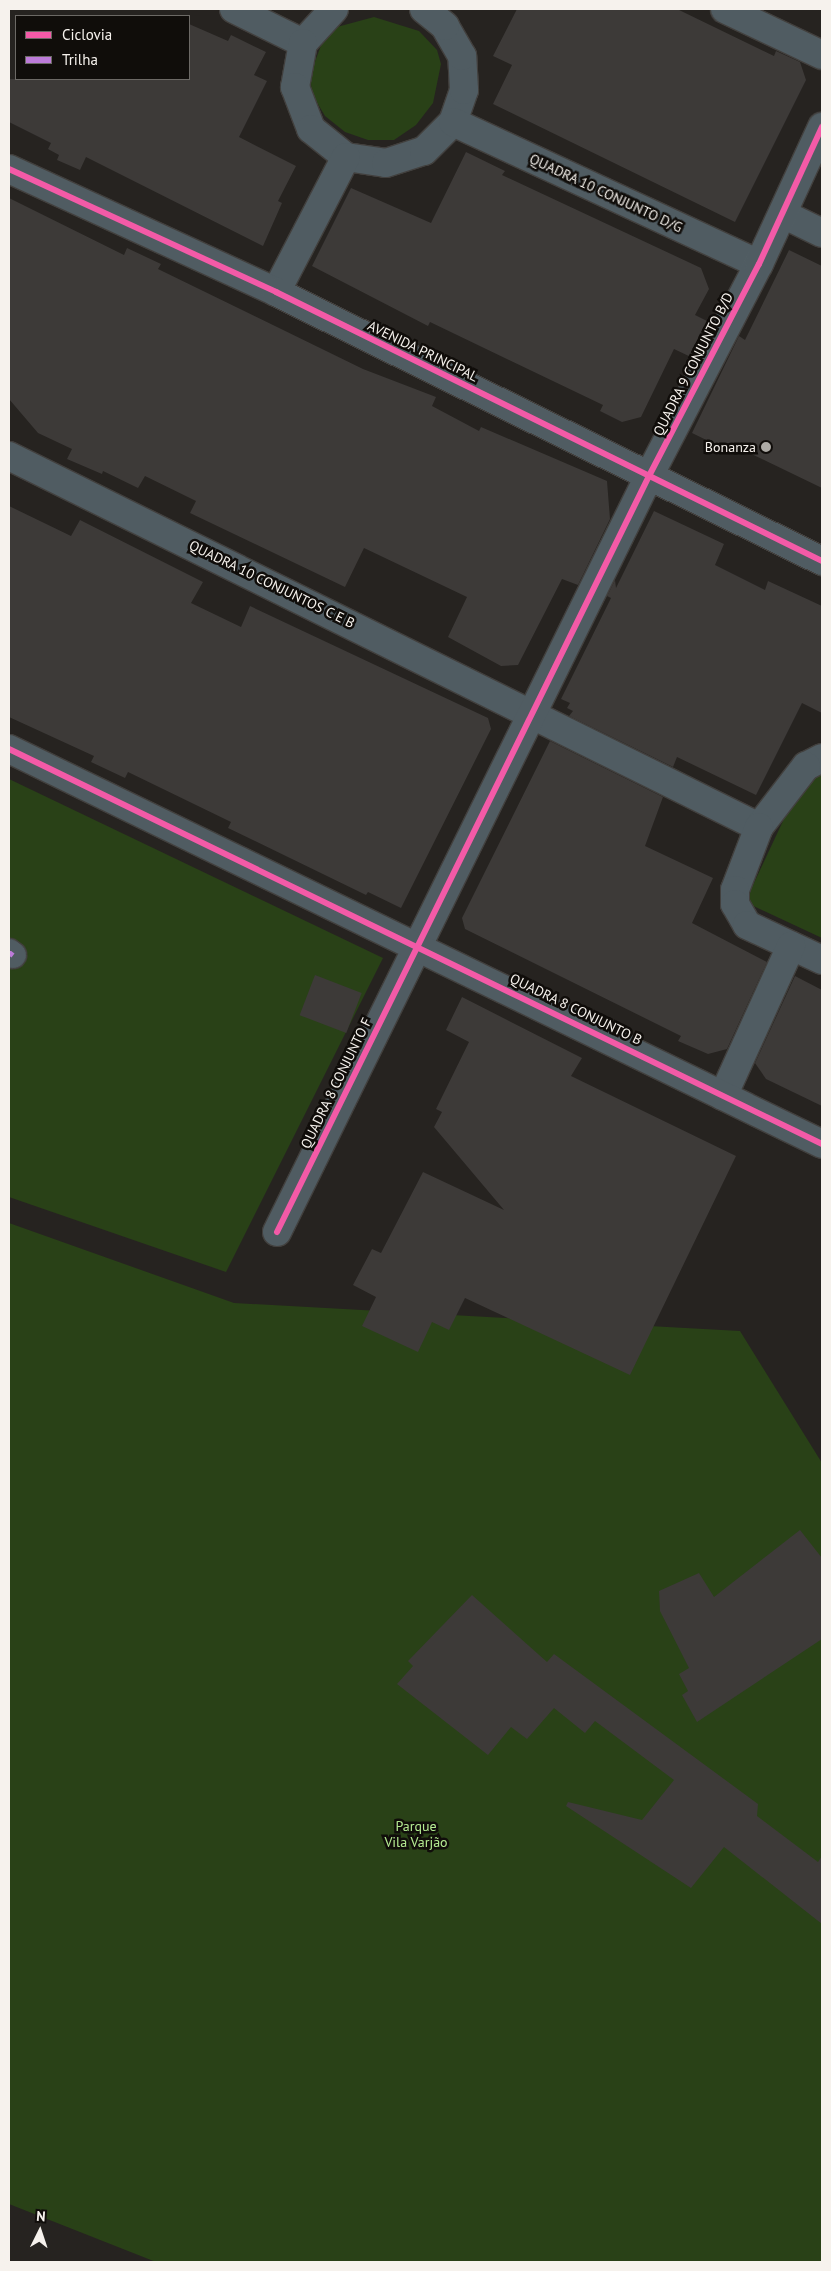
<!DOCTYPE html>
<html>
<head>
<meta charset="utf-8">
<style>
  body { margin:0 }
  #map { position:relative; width:831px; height:2271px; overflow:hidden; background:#262320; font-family:"PT Sans",sans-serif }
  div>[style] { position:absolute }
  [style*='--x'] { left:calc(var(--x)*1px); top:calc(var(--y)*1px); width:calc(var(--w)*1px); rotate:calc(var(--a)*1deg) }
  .green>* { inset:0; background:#294117 }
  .building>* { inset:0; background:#3d3a38; transform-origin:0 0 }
  .roads { filter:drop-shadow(1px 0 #42403e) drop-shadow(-1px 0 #42403e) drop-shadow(0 1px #42403e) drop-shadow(0 -1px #42403e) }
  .pedestrian>* { height:26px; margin:-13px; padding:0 13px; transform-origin:13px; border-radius:13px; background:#505c62 }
  .minor>* { height:28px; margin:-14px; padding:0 14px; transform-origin:14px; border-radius:14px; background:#505c62 }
  .tertiary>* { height:28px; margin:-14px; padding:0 14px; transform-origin:14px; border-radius:14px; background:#505c62 }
  .quiet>* { height:5px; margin-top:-2.5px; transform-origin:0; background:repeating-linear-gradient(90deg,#bd7bd9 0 10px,transparent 0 15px) }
  .cycleway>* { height:6px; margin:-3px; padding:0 3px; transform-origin:3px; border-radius:3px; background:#f35aa7 }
  .dots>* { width:14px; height:14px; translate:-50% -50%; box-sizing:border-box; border:2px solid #100d0a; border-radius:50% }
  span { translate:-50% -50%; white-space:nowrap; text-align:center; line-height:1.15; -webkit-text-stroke:5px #100d0a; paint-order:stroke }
  .street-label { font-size:14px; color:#f6f2ed }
  .poi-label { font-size:14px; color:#f6f2ed }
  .right { translate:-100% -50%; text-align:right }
  .park-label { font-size:14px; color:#b4eb92 }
  .frame { position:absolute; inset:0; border:10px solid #f6f2ed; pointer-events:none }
  .legend { position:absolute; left:15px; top:15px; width:175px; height:65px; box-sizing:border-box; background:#100d0a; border:1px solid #6c6965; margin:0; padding:6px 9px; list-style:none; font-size:15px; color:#f6f2ed }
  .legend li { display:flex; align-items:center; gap:10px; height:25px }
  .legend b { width:25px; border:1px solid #6c6965 }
  .north { position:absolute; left:15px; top:2206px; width:50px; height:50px; -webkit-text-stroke:4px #100d0a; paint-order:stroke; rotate:4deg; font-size:14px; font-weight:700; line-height:20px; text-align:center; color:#f6f2ed }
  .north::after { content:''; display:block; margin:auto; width:18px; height:22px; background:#f6f2ed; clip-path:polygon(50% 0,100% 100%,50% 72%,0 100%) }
</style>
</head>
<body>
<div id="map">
  <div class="green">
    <div style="clip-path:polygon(374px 17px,419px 31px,437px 50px,441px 64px,433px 103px,416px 125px,394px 140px,368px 140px,345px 132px,325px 116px,312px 94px,310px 75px,323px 40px,337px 27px)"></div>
    <div style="clip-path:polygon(813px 757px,822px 761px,822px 938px,745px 902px)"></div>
    <div style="clip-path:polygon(9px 779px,383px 958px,226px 1272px,9px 1197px)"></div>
    <div style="clip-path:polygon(9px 1223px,234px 1303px,740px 1331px,822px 1463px,822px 2262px,156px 2262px,9px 2204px)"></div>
  </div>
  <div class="building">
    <div style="clip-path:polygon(517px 9px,677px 9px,774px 56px,776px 51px,800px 62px,806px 80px,735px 222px,493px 104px,512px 65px,493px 56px)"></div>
    <div style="clip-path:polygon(189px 24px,228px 41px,231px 35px,266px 52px,254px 75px,267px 81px,239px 137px,296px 166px,278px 201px,282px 203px,263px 246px,86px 157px,80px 170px,57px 160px,59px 155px,48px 149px,51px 143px,9px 122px,9px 79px,189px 79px)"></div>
    <div style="clip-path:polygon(466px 152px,505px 171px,502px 175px,701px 268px,709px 289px,695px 315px,711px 323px,693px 358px,674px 349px,641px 417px,622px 422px,600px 411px,603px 405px,430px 322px,428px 326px,312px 266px,351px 188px,431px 223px)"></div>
    <div style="clip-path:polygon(9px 198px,124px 255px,127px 248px,161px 264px,158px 269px,363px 369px,436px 397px,432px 406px,479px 431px,481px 427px,607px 481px,610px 519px,578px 585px,562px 579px,518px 665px,501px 666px,448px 637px,467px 597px,364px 548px,345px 587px,190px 513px,196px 501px,145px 476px,138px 488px,103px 471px,102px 474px,67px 459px,72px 449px,38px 433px,9px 399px)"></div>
    <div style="clip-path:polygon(789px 250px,822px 266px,822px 488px,739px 448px,735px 454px,692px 433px,739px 336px,745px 340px)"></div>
    <div style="clip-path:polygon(9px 506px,71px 536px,80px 520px,203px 582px,191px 603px,241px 627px,250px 606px,488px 718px,491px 729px,401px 908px,368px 892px,366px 895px,228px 828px,231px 822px,128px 772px,125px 778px,91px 762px,94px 756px,9px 717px)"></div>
    <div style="clip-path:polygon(654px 511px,724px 544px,715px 565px,765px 590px,768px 581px,822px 606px,822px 713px,802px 703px,756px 795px,677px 757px,673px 767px,569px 716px,573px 711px,567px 708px,570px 703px,561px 699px,611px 598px,607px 596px,615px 580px,616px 588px)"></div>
    <div style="clip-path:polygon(550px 741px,663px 797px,645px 846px,713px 878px,692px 923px,767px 962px,727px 1049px,708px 1054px,678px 1041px,681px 1036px,465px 929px,462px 918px)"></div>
    <div style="left:315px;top:975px;width:50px;height:43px;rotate:21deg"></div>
    <div style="clip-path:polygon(795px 976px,822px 990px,822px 1106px,766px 1079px,755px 1063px)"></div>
    <div style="clip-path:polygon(462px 997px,582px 1058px,571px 1076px,736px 1156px,630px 1375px,465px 1298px,449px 1330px,432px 1322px,418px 1352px,362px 1326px,376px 1297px,353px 1285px,372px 1249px,381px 1253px,423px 1172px,504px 1210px,434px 1127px,442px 1112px,436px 1109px,469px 1042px,446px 1030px)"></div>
    <div style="clip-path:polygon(800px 1530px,822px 1558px,822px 1639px,697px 1722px,682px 1695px,688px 1691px,679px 1674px,689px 1668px,660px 1611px,659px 1591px,699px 1573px,714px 1597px)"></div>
    <div style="clip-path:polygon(472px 1595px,547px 1662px,554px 1654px,758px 1804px,757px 1816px,818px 1862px,822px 1856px,822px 1924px,724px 1847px,691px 1888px,566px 1806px,568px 1802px,642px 1820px,674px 1780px,595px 1721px,585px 1733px,554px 1708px,527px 1739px,511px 1727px,488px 1755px,397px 1684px,413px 1666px,408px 1661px)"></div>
  </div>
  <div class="roads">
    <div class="pedestrian">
      <div style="--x:9;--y:952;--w:5;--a:37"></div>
    </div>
    <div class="minor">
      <div style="--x:234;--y:9;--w:77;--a:26.2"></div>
      <div style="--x:334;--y:9;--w:46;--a:132.4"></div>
      <div style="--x:303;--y:43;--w:45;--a:100.3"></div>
      <div style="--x:295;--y:87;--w:45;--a:69.1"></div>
      <div style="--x:311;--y:129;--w:45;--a:38.7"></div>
      <div style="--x:346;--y:157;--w:40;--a:8.5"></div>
      <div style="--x:386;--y:163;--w:40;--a:-18"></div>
      <div style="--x:424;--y:151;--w:41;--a:-45"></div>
      <div style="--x:453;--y:122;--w:34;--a:-71"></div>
      <div style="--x:464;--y:90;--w:34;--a:-93"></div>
      <div style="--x:462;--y:56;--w:34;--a:-120"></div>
      <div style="--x:445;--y:26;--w:27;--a:-141"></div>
      <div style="--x:725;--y:9;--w:107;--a:25.4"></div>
      <div style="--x:453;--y:122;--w:337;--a:24.9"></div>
      <div style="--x:783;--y:214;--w:43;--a:26"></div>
      <div style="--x:276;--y:292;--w:152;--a:-62.6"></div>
      <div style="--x:9;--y:456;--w:837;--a:26.32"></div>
      <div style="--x:822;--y:758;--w:18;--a:153"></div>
      <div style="--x:806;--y:766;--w:77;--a:127.6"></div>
      <div style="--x:759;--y:827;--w:67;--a:110.9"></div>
      <div style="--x:735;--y:890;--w:14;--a:90"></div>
      <div style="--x:735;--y:904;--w:24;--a:60"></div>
      <div style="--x:747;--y:925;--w:83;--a:25"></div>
      <div style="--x:723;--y:1096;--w:165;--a:-65.6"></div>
      <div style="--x:277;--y:1232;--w:843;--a:-63.8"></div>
      <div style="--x:649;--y:476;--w:239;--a:-62.6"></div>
      <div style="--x:759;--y:264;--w:151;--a:-65.3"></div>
    </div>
    <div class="tertiary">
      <div style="--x:9;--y:169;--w:294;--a:24.7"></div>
      <div style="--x:276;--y:292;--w:609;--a:26.23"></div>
      <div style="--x:9;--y:749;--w:904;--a:25.91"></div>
    </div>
  </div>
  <div class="quiet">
    <div style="--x:9;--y:952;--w:5;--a:37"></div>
  </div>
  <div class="cycleway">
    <div style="--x:9;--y:169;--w:294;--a:24.7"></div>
    <div style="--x:276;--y:292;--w:609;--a:26.23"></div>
    <div style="--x:9;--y:749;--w:904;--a:25.91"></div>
    <div style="--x:277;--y:1232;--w:843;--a:-63.8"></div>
    <div style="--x:649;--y:476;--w:239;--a:-62.6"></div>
    <div style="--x:759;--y:264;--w:151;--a:-65.3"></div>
  </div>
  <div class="dots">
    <div style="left:766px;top:447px;background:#adaaa5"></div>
  </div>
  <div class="street-label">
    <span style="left:606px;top:193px;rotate:25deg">QUADRA 10 CONJUNTO D/G</span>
    <span style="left:423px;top:351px;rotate:26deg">AVENIDA PRINCIPAL</span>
    <span style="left:693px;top:364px;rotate:-63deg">QUADRA 9 CONJUNTO B/D</span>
    <span style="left:272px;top:584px;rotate:26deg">QUADRA 10 CONJUNTOS C E B</span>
    <span style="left:576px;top:1009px;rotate:26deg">QUADRA 8 CONJUNTO B</span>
    <span style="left:336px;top:1083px;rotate:-64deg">QUADRA 8 CONJUNTO F</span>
  </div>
  <div class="poi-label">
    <span class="right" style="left:756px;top:447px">Bonanza</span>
  </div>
  <div class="park-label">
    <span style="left:416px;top:1834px">Parque<br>Vila Varjão</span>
  </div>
  <div class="frame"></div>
  <ul class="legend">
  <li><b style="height:6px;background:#f35aa7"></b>Ciclovia</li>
  <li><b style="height:6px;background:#bd7bd9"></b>Trilha</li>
  </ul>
  <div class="north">N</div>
</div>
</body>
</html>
